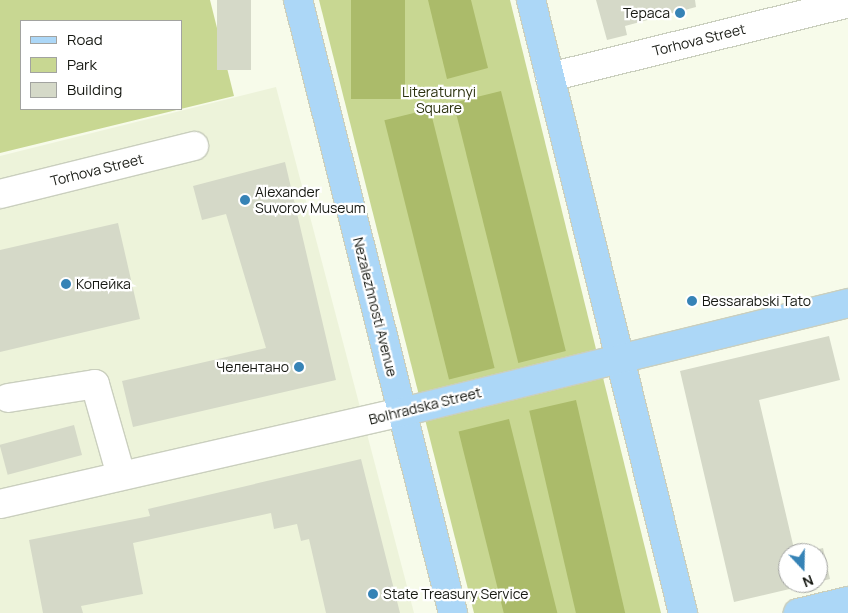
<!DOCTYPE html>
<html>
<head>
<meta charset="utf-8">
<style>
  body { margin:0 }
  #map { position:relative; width:848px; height:613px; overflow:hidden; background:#f7fbea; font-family:Manrope,sans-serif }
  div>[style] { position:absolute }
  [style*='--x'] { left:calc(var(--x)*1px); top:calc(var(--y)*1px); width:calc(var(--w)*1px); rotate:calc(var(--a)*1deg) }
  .built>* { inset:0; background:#edf3da }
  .green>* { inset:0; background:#c8d792 }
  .forest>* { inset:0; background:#abbb6a; transform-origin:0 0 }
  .building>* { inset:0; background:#d5d9c8; transform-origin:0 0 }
  .roads { filter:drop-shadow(1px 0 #cacfbe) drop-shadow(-1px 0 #cacfbe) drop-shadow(0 1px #cacfbe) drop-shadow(0 -1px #cacfbe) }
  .minor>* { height:28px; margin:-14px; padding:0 14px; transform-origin:14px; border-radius:14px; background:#fff }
  .major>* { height:28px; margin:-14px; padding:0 14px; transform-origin:14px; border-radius:14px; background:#acd7f7 }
  .dots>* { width:14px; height:14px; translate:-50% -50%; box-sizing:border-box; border:2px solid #fff; border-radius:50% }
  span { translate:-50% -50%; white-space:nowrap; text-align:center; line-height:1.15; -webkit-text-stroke:4.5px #fff; paint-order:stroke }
  .poi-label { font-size:14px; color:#161812 }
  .right { translate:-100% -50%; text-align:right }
  .left { translate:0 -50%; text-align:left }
  .street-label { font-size:14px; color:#161812 }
  .park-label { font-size:14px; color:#2b310e }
  .legend { position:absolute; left:20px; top:20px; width:162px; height:90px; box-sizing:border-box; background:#fff; border:1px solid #a2a3a0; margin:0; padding:6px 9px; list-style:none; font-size:15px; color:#161812 }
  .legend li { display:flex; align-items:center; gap:10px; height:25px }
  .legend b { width:25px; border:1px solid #a2a3a0 }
  .north { position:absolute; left:778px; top:543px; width:50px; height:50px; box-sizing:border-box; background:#fff; border:1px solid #a2a3a0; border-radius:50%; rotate:159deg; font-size:14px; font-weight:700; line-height:20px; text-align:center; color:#161812 }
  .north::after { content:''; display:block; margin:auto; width:18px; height:22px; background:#3683b6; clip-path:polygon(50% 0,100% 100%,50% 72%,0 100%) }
</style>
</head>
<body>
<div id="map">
  <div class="built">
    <div style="clip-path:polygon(276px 87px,414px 613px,0 613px,0 156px)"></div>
  </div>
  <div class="green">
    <div style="clip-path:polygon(evenodd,0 0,210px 0,234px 96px,0 153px,0 0,21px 21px,181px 21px,181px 109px,21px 109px,21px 21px)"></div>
    <div style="clip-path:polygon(319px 0,510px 0,661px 613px,474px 613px)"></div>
  </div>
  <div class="forest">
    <div style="left:351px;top:0;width:54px;height:99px"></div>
    <div style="clip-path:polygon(428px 0,471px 0,488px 68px,447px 79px)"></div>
    <div style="left:501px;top:91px;width:268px;height:49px;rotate:76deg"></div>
    <div style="left:430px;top:109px;width:267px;height:47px;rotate:76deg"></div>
    <div style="left:576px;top:400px;width:219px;height:48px;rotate:77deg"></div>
    <div style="left:509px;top:419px;width:200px;height:52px;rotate:76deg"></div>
  </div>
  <div class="building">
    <div style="left:217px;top:0;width:34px;height:70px"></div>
    <div style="clip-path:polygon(596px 0,695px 0,696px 7px,625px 26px,627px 35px,607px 40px)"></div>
    <div style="clip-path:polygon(285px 162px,336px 380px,133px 427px,122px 381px,266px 348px,226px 214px,202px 220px,193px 186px)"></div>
    <div style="clip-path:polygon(118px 223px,140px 319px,0 352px,0 250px)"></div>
    <div style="clip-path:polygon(829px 336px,840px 380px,759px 400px,795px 553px,788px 553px,788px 583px,815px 583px,734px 602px,680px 371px)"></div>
    <div style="left:74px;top:425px;width:31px;height:77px;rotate:75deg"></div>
    <div style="clip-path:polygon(361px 459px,400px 613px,326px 613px,309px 539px,301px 541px,297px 524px,274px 529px,271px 513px,133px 543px,143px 594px,81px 606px,83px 613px,43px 613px,29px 540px,150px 516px,148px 509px)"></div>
    <div style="clip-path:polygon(823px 548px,830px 579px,818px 582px,818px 553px,802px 553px)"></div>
  </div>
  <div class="roads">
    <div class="minor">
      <div style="--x:550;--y:77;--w:307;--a:-13.9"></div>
      <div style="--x:0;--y:194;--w:200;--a:-13.9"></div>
      <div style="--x:8;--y:398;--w:88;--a:-9.1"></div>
      <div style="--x:95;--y:384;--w:95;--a:74.1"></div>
      <div style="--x:0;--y:504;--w:412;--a:-12.9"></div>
    </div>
    <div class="major">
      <div style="--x:298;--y:0;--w:632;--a:75.81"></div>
      <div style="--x:531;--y:0;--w:632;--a:76.07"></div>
      <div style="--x:402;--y:412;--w:459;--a:-13.7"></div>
      <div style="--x:798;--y:613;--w:51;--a:-13.5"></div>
    </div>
  </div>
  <div class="dots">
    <div style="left:680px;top:13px;background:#3683b6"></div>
    <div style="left:245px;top:200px;background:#3683b6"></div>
    <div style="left:66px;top:284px;background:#3683b6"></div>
    <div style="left:692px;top:301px;background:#3683b6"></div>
    <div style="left:299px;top:367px;background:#3683b6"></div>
    <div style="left:373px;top:594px;background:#3683b6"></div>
  </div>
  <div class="poi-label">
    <span class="right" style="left:670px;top:13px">Тераса</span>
    <span class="left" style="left:255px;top:200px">Alexander<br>Suvorov Museum</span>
    <span class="left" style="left:76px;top:284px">Копейка</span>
    <span class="left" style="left:702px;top:301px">Bessarabski Tato</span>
    <span class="right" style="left:289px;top:367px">Челентано</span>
    <span class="left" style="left:383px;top:594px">State Treasury Service</span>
  </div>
  <div class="street-label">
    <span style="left:699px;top:40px;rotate:-14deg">Torhova Street</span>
    <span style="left:97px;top:170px;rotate:-14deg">Torhova Street</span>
    <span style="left:375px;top:307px;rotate:76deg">Nezalezhnosti Avenue</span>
    <span style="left:425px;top:406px;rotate:-14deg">Bolhradska Street</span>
  </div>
  <div class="park-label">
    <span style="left:439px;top:100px">Literaturnyi<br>Square</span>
  </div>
  <ul class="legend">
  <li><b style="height:6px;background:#acd7f7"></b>Road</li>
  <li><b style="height:14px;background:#c8d792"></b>Park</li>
  <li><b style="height:14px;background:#d5d9c8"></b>Building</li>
  </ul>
  <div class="north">N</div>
</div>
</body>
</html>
